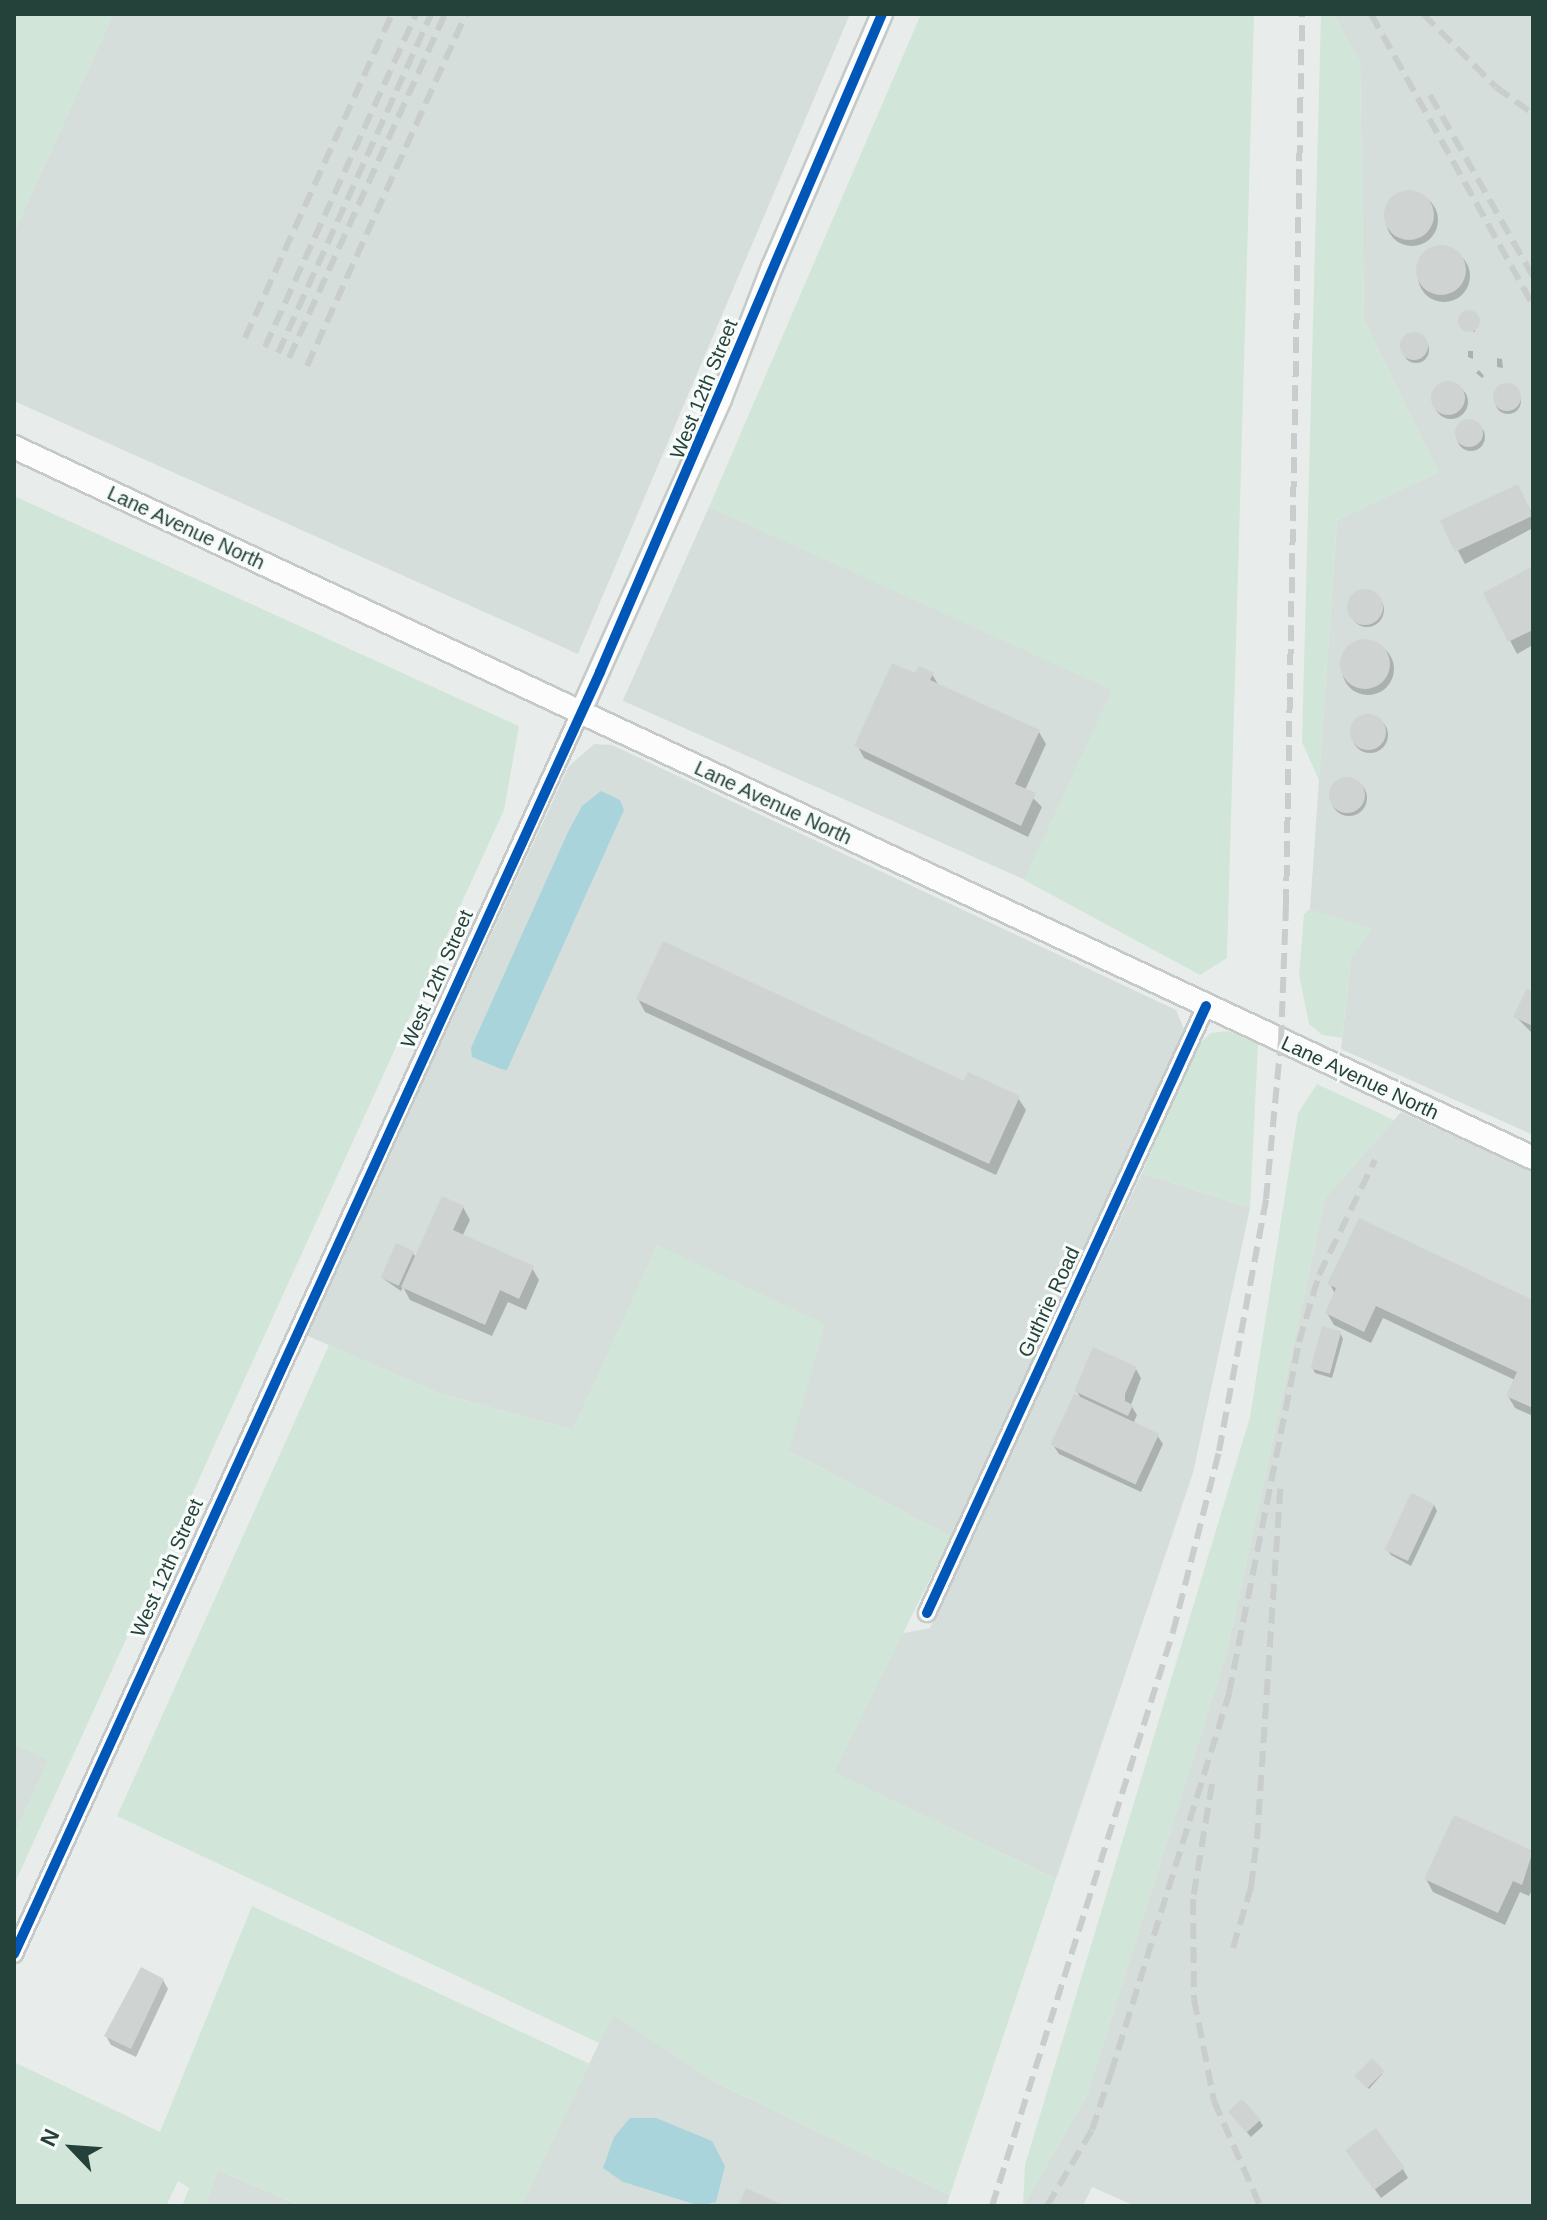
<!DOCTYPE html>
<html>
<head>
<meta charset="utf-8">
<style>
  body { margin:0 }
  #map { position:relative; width:1547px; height:2220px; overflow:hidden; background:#e8edeb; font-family:Helvetica,sans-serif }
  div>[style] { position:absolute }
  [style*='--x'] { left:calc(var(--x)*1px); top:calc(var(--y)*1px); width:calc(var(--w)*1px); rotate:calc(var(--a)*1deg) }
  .built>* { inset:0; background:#d6dedb; transform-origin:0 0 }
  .green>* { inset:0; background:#d1e6d8 }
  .water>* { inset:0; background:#a9d4db }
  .shadow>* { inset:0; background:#0003 }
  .round { border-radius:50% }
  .building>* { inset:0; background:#cfd4d2; transform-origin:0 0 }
  .roads { filter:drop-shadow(2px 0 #c5cac8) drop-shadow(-2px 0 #c5cac8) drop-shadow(0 2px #c5cac8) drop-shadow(0 -2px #c5cac8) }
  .minor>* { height:16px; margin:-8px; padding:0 8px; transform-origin:8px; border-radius:8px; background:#fcfcfc }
  .tertiary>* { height:20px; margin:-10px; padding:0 10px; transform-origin:10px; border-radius:10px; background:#fcfcfc }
  .secondary>* { height:22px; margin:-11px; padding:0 11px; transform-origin:11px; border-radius:11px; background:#fcfcfc }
  .rail>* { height:6px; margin-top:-3px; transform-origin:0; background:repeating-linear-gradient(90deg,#c9cdcc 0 16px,transparent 0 24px) }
  .cycleway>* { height:10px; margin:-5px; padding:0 5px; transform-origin:5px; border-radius:5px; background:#0057b8 }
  span { translate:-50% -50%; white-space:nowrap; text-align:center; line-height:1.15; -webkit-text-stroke:6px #f7fbf9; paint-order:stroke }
  .street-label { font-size:20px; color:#24423a }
  .frame { position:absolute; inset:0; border:16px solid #24423a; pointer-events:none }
  .north { position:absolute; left:32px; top:2108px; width:80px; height:80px; -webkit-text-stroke:6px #f7fbf9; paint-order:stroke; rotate:295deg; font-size:22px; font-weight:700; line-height:32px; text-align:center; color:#24423a }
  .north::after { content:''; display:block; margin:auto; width:28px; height:36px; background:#24423a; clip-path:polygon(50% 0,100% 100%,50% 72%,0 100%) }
</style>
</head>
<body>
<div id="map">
  <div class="built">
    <div style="clip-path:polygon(113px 14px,850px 14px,578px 654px,14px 401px,14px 232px)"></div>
    <div style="clip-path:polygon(1333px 14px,1533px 14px,1533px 1135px,1341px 1049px,1351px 958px,1310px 909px,1337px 520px,1438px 472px,1364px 320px,1360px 62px)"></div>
    <div style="left:709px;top:507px;width:443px;height:212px;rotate:24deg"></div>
    <div style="clip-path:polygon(594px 744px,612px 745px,1176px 1010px,1184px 1029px,951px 1537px,789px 1451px,658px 1245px,573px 1430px,438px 1393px,306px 1335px,569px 766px)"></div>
    <div style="clip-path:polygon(1401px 1112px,1533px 1172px,1533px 2206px,1135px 2206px,1092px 2187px,1083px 2206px,1023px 2206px,1087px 2095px,1227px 1651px,1325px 1198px)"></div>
    <div style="clip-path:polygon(1142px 1173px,1250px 1208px,1193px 1473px,1056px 1879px,833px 1772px,899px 1634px,930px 1628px)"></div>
    <div style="clip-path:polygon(14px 1744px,49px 1759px,14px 1836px)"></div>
    <div style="clip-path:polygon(613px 2014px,717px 2083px,950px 2195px,946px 2206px,702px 2206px,716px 2201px,623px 2182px,700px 2206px,521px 2206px)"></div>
    <div style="clip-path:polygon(218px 2170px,301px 2206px,205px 2206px)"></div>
  </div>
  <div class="green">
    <div style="clip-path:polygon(14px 14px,113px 14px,14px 232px)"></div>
    <div style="clip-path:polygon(921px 14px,1254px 14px,1227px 958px,1200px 975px,1024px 880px,1112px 690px,709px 507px)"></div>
    <div style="clip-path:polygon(1321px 14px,1333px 14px,1360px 61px,1364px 320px,1438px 472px,1337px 520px,1319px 780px,1302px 742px)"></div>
    <div style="clip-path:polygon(14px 496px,519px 726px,504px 810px,14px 1885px,14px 1836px,48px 1760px,14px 1744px)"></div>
    <div style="clip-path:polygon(1310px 909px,1372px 929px,1351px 958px,1342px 1038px,1322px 1035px,1309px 1024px,1299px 975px,1304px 914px)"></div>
    <div style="clip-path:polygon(1228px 1031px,1258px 1044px,1250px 1208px,1142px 1173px,1196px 1047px,1211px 1033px)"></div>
    <div style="clip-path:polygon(1317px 1084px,1394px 1120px,1325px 1198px,1227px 1651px,1087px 2095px,1023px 2206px,1025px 2165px,1250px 1417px,1298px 1113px)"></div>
    <div style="clip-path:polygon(657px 1245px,825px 1324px,789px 1451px,951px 1537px,834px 1772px,1056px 1879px,950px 2195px,717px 2083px,614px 2015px,599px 2043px,117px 1816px,329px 1345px,438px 1393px,573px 1430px)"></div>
    <div style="clip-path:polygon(252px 1906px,590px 2064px,521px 2206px,301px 2206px,218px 2170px,205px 2206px,182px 2206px,189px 2188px,178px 2181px,166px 2206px,14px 2206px,14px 2062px,160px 2132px)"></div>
  </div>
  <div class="water">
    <div style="clip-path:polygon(601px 791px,620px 800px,624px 810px,507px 1070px,501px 1069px,472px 1057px,471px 1048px,568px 832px,582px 806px)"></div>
    <div style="clip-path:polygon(630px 2118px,656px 2118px,712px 2141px,725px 2166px,716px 2202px,700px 2206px,623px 2182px,603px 2168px,614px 2137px)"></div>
  </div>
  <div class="shadow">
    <div class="round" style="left:1386px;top:194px;width:52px;height:52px"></div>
    <div class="round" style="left:1418px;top:250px;width:52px;height:52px"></div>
    <div style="clip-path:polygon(1463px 316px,1476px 317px,1475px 332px,1463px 328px)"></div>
    <div class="round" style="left:1403px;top:337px;width:26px;height:26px"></div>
    <div style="clip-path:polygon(1468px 351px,1473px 351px,1473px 359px,1468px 357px)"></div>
    <div style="clip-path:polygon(1497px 358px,1502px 359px,1503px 368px,1497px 367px)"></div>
    <div style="clip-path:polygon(1479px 370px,1484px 376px,1482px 378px,1476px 373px)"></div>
    <div class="round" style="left:1434px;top:385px;width:34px;height:34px"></div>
    <div class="round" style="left:1495px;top:388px;width:26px;height:26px"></div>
    <div class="round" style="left:1457px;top:423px;width:28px;height:28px"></div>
    <div style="clip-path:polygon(1518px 487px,1533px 515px,1533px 528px,1465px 564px,1445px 526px)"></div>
    <div style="clip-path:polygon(1533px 569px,1533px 645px,1517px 654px,1486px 594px)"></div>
    <div class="round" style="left:1350px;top:593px;width:34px;height:34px"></div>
    <div class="round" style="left:1342px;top:643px;width:52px;height:52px"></div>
    <div style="clip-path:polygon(932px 674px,939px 686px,1039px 732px,1046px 744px,1025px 790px,1042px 807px,1028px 837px,864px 758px,857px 745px,916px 676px)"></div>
    <div class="round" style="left:1352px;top:717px;width:36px;height:36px"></div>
    <div class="round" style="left:1331px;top:780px;width:36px;height:36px"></div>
    <div style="clip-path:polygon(1533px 993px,1533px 1034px,1516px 1017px)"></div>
    <div style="clip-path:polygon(638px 999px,1018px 1098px,1026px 1110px,996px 1175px,645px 1012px)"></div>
    <div style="clip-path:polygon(463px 1207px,470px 1220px,462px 1237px,532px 1268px,539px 1280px,526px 1310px,508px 1302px,492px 1336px,410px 1300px,403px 1287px,401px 1291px,382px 1278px,413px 1253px,416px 1258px)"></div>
    <div style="clip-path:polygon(1330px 1284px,1533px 1302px,1533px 1416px,1515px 1408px,1508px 1396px,1515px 1380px,1383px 1318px,1371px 1343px,1334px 1325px,1327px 1313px,1335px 1294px)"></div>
    <div style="clip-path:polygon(1340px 1333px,1343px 1339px,1332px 1378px,1315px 1373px,1312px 1367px)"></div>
    <div style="clip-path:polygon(1136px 1369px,1141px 1378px,1131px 1405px,1137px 1415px,1133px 1424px,1157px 1435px,1163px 1444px,1141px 1492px,1059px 1454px,1053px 1445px,1082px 1400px,1076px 1390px)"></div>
    <div style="clip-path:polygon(1434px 1505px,1437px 1511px,1411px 1566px,1391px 1555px,1387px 1550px)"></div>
    <div style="clip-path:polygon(1455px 1818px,1533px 1853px,1533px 1888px,1529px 1896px,1520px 1892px,1505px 1925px,1433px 1892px,1426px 1879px)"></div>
    <div style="clip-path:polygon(163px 1980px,168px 1989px,136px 2057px,111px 2045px,106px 2036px)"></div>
    <div style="clip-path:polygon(1383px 2073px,1369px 2089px,1358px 2078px)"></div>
    <div style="clip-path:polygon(1234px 2118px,1260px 2121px,1263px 2126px,1251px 2137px)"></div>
    <div style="clip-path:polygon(1353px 2159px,1403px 2169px,1408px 2178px,1381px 2198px)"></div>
  </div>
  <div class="building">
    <div class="round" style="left:1384px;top:190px;width:50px;height:50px"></div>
    <div class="round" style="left:1416px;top:245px;width:50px;height:50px"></div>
    <div class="round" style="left:1458px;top:310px;width:22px;height:22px"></div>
    <div class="round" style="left:1400px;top:332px;width:28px;height:28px"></div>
    <div class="round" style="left:1431px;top:381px;width:34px;height:34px"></div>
    <div class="round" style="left:1493px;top:383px;width:28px;height:28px"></div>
    <div class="round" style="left:1455px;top:419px;width:28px;height:28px"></div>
    <div style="left:1518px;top:484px;width:35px;height:86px;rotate:65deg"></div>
    <div style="clip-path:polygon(1533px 566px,1533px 630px,1508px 642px,1483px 593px)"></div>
    <div class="round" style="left:1347px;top:589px;width:36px;height:36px"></div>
    <div class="round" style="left:1340px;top:639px;width:50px;height:50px"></div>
    <div style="clip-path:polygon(892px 663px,915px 673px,919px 666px,934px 673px,930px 680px,1040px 730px,1015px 784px,1036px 793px,1021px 826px,854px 746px)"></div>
    <div class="round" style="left:1350px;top:714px;width:36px;height:36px"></div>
    <div class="round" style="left:1329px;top:777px;width:36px;height:36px"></div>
    <div style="clip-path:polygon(663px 941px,964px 1081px,968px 1072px,1020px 1096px,989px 1164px,636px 999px)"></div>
    <div style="clip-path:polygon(1527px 988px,1533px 993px,1533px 1026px,1513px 1017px)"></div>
    <div style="clip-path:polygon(442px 1196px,464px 1206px,453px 1230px,534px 1266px,519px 1299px,500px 1290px,485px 1325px,401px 1287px)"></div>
    <div style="clip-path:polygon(1359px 1218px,1533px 1300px,1533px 1408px,1506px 1396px,1517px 1372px,1376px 1306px,1364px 1332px,1325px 1313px,1336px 1288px,1327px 1284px)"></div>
    <div style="left:396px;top:1243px;width:20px;height:38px;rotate:24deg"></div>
    <div style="left:1322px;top:1326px;width:20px;height:44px;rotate:15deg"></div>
    <div style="clip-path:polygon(1093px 1347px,1137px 1367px,1125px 1394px,1125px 1401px,1133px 1405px,1128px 1416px,1074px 1391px)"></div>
    <div style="left:1074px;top:1394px;width:94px;height:56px;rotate:25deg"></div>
    <div style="left:1411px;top:1493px;width:26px;height:63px;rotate:25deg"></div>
    <div style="clip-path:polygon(1454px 1815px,1533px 1851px,1522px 1885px,1513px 1881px,1498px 1913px,1424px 1879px)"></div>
    <div style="clip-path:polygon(141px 1967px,164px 1979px,131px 2049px,104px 2036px)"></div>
    <div style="left:1372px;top:2058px;width:18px;height:25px;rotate:45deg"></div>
    <div style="left:1242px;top:2099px;width:28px;height:19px;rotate:48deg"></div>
    <div style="left:1376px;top:2128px;width:49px;height:38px;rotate:54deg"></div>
    <div style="clip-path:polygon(746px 2188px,785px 2206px,738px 2206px)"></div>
  </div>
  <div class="roads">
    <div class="minor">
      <div style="--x:927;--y:1613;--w:668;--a:-65.31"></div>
      <div style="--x:14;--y:1954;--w:1364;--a:-65.48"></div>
    </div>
    <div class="tertiary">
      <div style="--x:580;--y:713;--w:344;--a:-65.8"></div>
      <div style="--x:721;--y:399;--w:142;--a:-68.9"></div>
      <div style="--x:772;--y:267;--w:276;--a:-66.5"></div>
    </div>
    <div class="secondary">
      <div style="--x:14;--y:447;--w:1677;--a:25.08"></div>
    </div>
  </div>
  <div class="rail">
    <div style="--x:1371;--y:14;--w:333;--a:60.9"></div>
    <div style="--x:1423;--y:14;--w:103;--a:45"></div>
    <div style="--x:1496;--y:87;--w:46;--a:36.1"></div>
    <div style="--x:1430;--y:95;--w:208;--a:60.4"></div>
    <div style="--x:245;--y:338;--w:356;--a:-65.6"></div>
    <div style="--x:265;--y:347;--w:366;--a:-65.6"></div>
    <div style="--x:278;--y:353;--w:372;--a:-65.7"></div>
    <div style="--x:289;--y:358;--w:378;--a:-65.6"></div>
    <div style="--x:307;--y:366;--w:386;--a:-65.7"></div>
    <div style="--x:1212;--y:1784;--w:117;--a:99.4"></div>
    <div style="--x:1193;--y:1899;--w:100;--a:89.4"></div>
    <div style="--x:1194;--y:1999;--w:104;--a:78.9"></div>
    <div style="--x:1214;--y:2101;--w:115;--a:66.3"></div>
    <div style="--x:1233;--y:1948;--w:64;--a:-73.6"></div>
    <div style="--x:1251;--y:1887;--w:48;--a:-82.9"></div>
    <div style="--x:1257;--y:1839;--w:351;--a:-86.2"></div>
    <div style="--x:992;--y:2206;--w:602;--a:-72.5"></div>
    <div style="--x:1173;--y:1632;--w:187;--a:-75.7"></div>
    <div style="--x:1219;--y:1451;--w:256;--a:-79.4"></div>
    <div style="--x:1266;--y:1199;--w:159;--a:-84.6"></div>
    <div style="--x:1281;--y:1041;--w:136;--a:-87.9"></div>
    <div style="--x:1286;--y:905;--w:891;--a:-88.97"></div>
    <div style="--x:1047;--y:2206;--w:88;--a:-59.4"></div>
    <div style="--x:1092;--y:2130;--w:60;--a:-71.6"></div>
    <div style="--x:1111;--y:2073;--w:398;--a:-72.7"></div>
    <div style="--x:1229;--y:1693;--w:358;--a:-78.7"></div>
    <div style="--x:1299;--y:1342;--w:70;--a:-73.4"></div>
    <div style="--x:1319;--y:1275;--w:128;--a:-64"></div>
  </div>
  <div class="cycleway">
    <div style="--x:927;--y:1613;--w:668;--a:-65.31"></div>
    <div style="--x:14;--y:1954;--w:1410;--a:-65.43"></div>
    <div style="--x:600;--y:672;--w:716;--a:-66.8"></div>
  </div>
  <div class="street-label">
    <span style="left:704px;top:389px;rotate:-68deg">West 12th Street</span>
    <span style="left:186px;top:528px;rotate:25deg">Lane Avenue North</span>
    <span style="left:773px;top:803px;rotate:25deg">Lane Avenue North</span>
    <span style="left:437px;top:979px;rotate:-66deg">West 12th Street</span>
    <span style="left:1360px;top:1078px;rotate:25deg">Lane Avenue North</span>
    <span style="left:1049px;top:1302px;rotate:-65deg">Guthrie Road</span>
    <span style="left:167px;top:1568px;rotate:-66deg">West 12th Street</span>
  </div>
  <div class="frame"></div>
  <div class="north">N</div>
</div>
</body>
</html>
